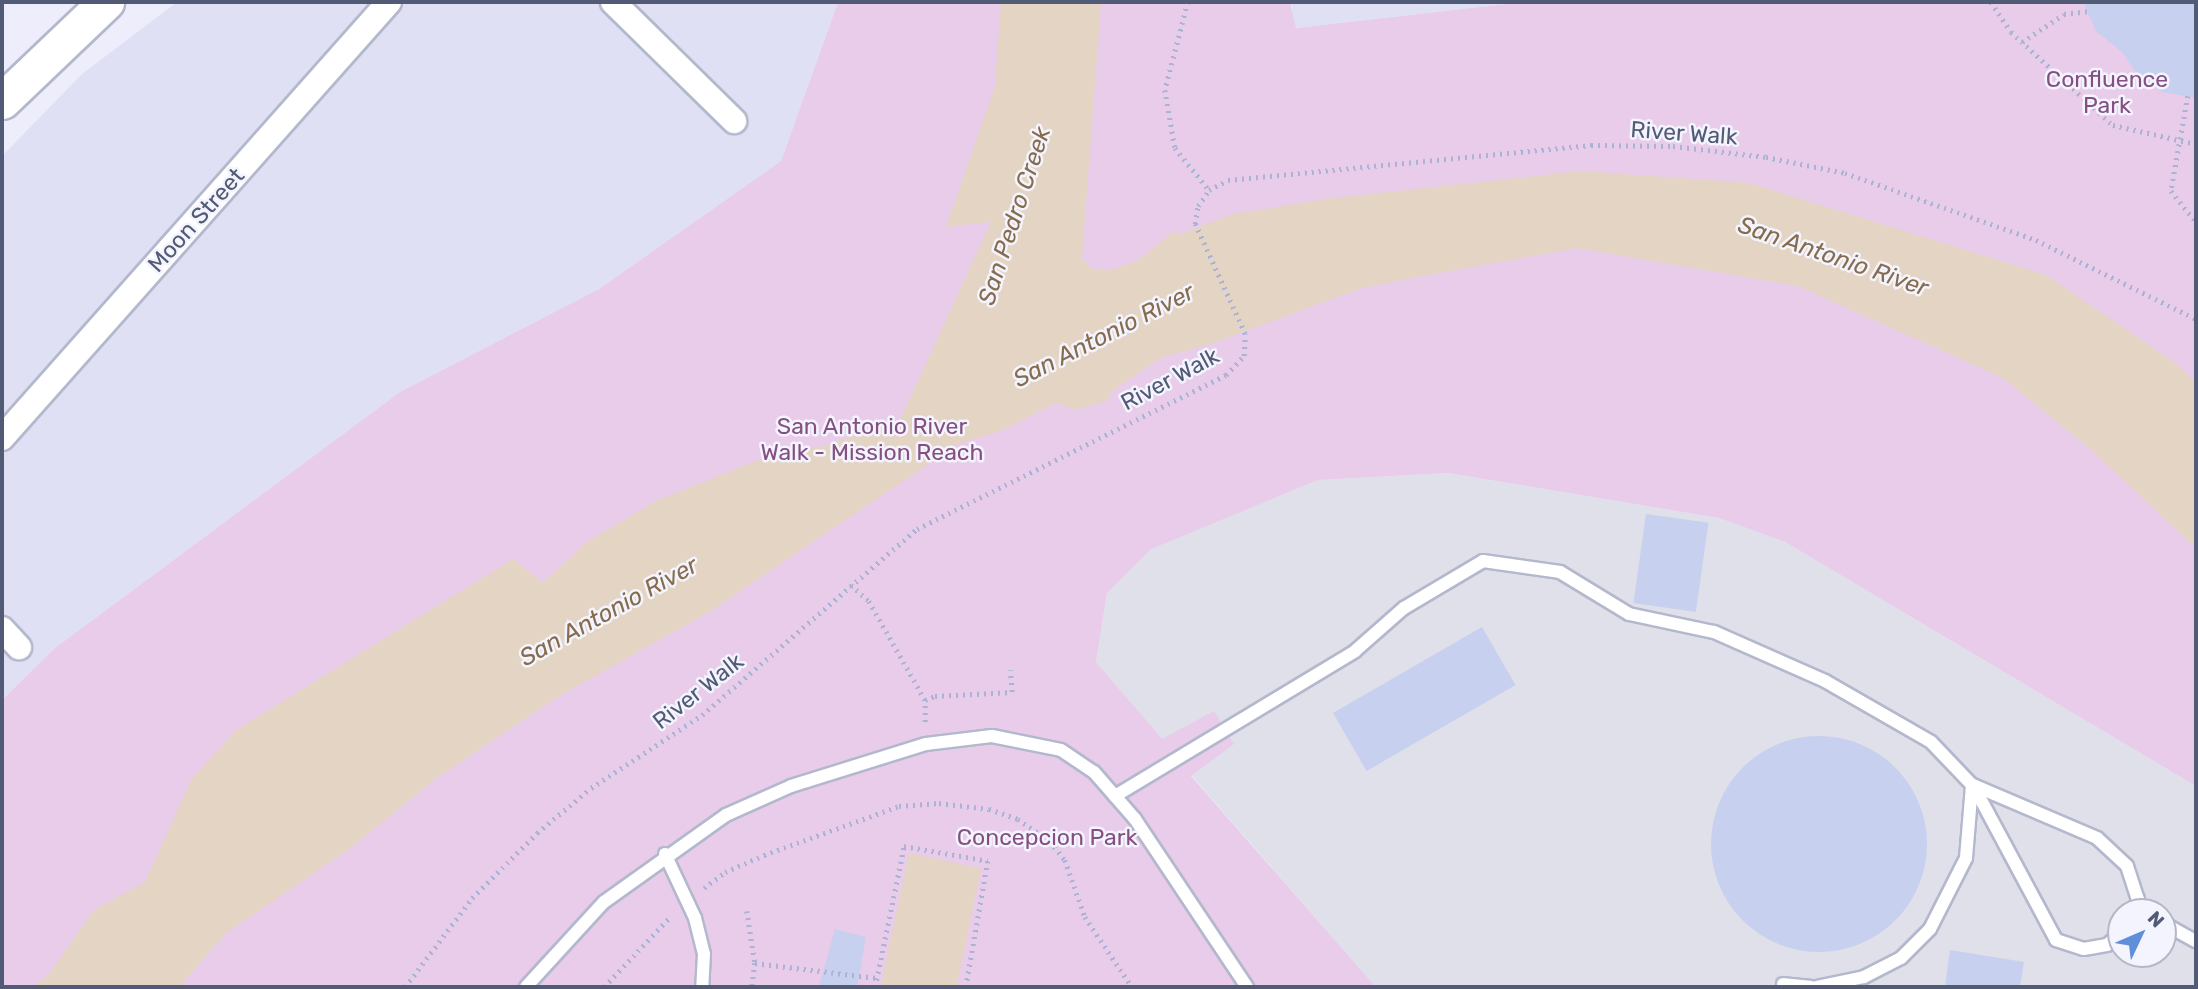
<!DOCTYPE html>
<html>
<head>
<meta charset="utf-8">
<style>
  body { margin:0 }
  #map { position:relative; width:2198px; height:989px; overflow:hidden; background:#ededfb; font-family:Rubik,sans-serif }
  div>[style] { position:absolute }
  [style*='--x'] { left:calc(var(--x)*1px); top:calc(var(--y)*1px); width:calc(var(--w)*1px); rotate:calc(var(--a)*1deg) }
  .residential>* { inset:0; background:#dfe0f4 }
  .industrial>* { inset:0; background:#dfe0e9 }
  .green>* { inset:0; background:#e8cce9 }
  .water>* { inset:0; background:#e4d4c3; transform-origin:0 0 }
  .building>* { inset:0; background:#c7d0ee; transform-origin:0 0 }
  .round { border-radius:50% }
  .path>* { height:4.5px; margin-top:-2.25px; transform-origin:0; background:repeating-linear-gradient(90deg,#aab3d4 0 2px,transparent 0 7px) }
  .roads { filter:drop-shadow(2px 0 #b3b8cd) drop-shadow(-2px 0 #b3b8cd) drop-shadow(0 2px #b3b8cd) drop-shadow(0 -2px #b3b8cd) }
  .lane>* { height:12px; margin:-6px; padding:0 6px; transform-origin:6px; border-radius:6px; background:#fff }
  .street>* { height:24px; margin:-12px; padding:0 12px; transform-origin:12px; border-radius:12px; background:#fff }
  .secondary>* { height:35px; margin:-17.5px; padding:0 17.5px; transform-origin:17.5px; border-radius:17.5px; background:#fff }
  span { translate:-50% -50%; white-space:nowrap; text-align:center; line-height:1.15; -webkit-text-stroke:5px #f4f4fe; paint-order:stroke }
  .park-label { font-size:23px; color:#855081 }
  .street-label { font-size:23px; color:#515b75 }
  .water-label { font-size:24px; color:#866c4c; font-style:italic }
  .frame { position:absolute; inset:0; border:4px solid #515b75; pointer-events:none }
  .north { position:absolute; left:2107px; top:898px; width:70px; height:70px; box-sizing:border-box; background:#f4f4fe; border:2px solid #b3b7c7; border-radius:50%; rotate:46deg; font-size:19px; font-weight:700; line-height:28px; text-align:center; color:#515b75 }
  .north::after { content:''; display:block; margin:auto; width:24px; height:32px; background:#5f8fd9; clip-path:polygon(50% 0,100% 100%,50% 72%,0 100%) }
</style>
</head>
<body>
<div id="map">
  <div class="residential">
    <div style="clip-path:polygon(177px 2px,838px 2px,781px 161px,599px 289px,400px 392px,55px 648px,2px 700px,2px 156px,82px 74px)"></div>
    <div style="clip-path:polygon(1291px 2px,1524px 2px,1295px 28px)"></div>
  </div>
  <div class="industrial">
    <div style="clip-path:polygon(evenodd,1448px 473px,1719px 518px,1785px 542px,2196px 786px,2196px 987px,1376px 987px,1191px 775px,1215px 712px,1162px 740px,1096px 662px,1107px 593px,1151px 548px,1318px 480px,1448px 473px,2121px 912px,2163px 912px,2163px 954px,2121px 954px,2121px 912px)"></div>
  </div>
  <div class="green">
    <div style="clip-path:polygon(838px 2px,1290px 2px,1296px 28px,1524px 2px,2196px 2px,2196px 786px,1785px 542px,1719px 518px,1448px 473px,1318px 480px,1151px 549px,1107px 593px,1096px 662px,1162px 739px,1214px 711px,1234px 744px,1191px 776px,1376px 987px,2px 987px,2px 700px,55px 648px,400px 392px,599px 289px,781px 161px)"></div>
  </div>
  <div class="water">
    <div style="clip-path:polygon(1001px 2px,1101px 2px,1082px 258px,1093px 270px,1113px 270px,1138px 260px,1173px 232px,1180px 234px,1233px 214px,1333px 198px,1581px 171px,1749px 183px,2046px 275px,2178px 365px,2196px 383px,2196px 548px,2089px 448px,2003px 378px,1798px 286px,1577px 248px,1406px 279px,1359px 289px,1211px 344px,1162px 357px,1112px 391px,1108px 400px,1077px 410px,1055px 403px,1005px 429px,958px 444px,709px 612px,559px 696px,438px 777px,349px 849px,226px 933px,179px 987px,33px 987px,49px 974px,94px 910px,145px 882px,191px 780px,236px 730px,513px 559px,543px 583px,587px 542px,656px 501px,756px 461px,826px 445px,900px 420px,991px 222px,946px 227px,995px 86px)"></div>
    <div style="left:909px;top:853px;width:74px;height:136px;rotate:12deg"></div>
  </div>
  <div class="building">
    <div style="clip-path:polygon(2083px 2px,2196px 2px,2196px 98px,2162px 92px,2136px 73px,2123px 53px,2096px 31px)"></div>
    <div style="left:1646px;top:514px;width:63px;height:90px;rotate:8deg"></div>
    <div style="left:1482px;top:627px;width:67px;height:172px;rotate:60deg"></div>
    <div class="round" style="left:1711px;top:736px;width:216px;height:216px"></div>
    <div style="clip-path:polygon(835px 929px,866px 937px,857px 987px,819px 987px)"></div>
    <div style="clip-path:polygon(1950px 950px,2024px 962px,2020px 987px,1945px 987px)"></div>
  </div>
  <div class="path">
    <div style="--x:1188;--y:2;--w:91;--a:104.6"></div>
    <div style="--x:1165;--y:90;--w:59;--a:80.2"></div>
    <div style="--x:1175;--y:148;--w:54;--a:51"></div>
    <div style="--x:1991;--y:2;--w:36;--a:56"></div>
    <div style="--x:2011;--y:32;--w:138;--a:42.4"></div>
    <div style="--x:2113;--y:125;--w:85;--a:12.9"></div>
    <div style="--x:2022;--y:42;--w:50;--a:-33.7"></div>
    <div style="--x:2064;--y:14;--w:23;--a:-7"></div>
    <div style="--x:2188;--y:96;--w:97;--a:100.1"></div>
    <div style="--x:2171;--y:191;--w:40;--a:51"></div>
    <div style="--x:851;--y:585;--w:24;--a:42"></div>
    <div style="--x:869;--y:601;--w:114;--a:60.5"></div>
    <div style="--x:925;--y:722;--w:22;--a:-90"></div>
    <div style="--x:925;--y:700;--w:11;--a:-22"></div>
    <div style="--x:935;--y:696;--w:77;--a:-3"></div>
    <div style="--x:1012;--y:692;--w:22;--a:-95"></div>
    <div style="--x:704;--y:888;--w:26;--a:-37"></div>
    <div style="--x:725;--y:872;--w:43;--a:-23.6"></div>
    <div style="--x:764;--y:855;--w:144;--a:-19.9"></div>
    <div style="--x:899;--y:806;--w:40;--a:-4.3"></div>
    <div style="--x:939;--y:803;--w:50;--a:6.8"></div>
    <div style="--x:989;--y:809;--w:31;--a:19"></div>
    <div style="--x:1018;--y:819;--w:39;--a:35"></div>
    <div style="--x:1050;--y:841;--w:24;--a:52"></div>
    <div style="--x:1065;--y:860;--w:60;--a:70.7"></div>
    <div style="--x:1085;--y:917;--w:84;--a:56.1"></div>
    <div style="--x:747;--y:911;--w:53;--a:81.3"></div>
    <div style="--x:755;--y:963;--w:24;--a:97"></div>
    <div style="--x:755;--y:963;--w:123;--a:7"></div>
    <div style="--x:405;--y:987;--w:111;--a:-53"></div>
    <div style="--x:472;--y:898;--w:92;--a:-45"></div>
    <div style="--x:537;--y:833;--w:70;--a:-39.8"></div>
    <div style="--x:591;--y:788;--w:133;--a:-33.3"></div>
    <div style="--x:702;--y:715;--w:284;--a:-40.9"></div>
    <div style="--x:917;--y:529;--w:345;--a:-26.5"></div>
    <div style="--x:1226;--y:375;--w:26;--a:-47"></div>
    <div style="--x:1244;--y:356;--w:22;--a:-87"></div>
    <div style="--x:1245;--y:334;--w:121;--a:-114.4"></div>
    <div style="--x:1195;--y:224;--w:18;--a:-81"></div>
    <div style="--x:1198;--y:206;--w:19;--a:-55"></div>
    <div style="--x:1209;--y:190;--w:21;--a:-28"></div>
    <div style="--x:1228;--y:180;--w:365;--a:-5.5"></div>
    <div style="--x:1591;--y:145;--w:82;--a:0.7"></div>
    <div style="--x:1673;--y:146;--w:94;--a:6.7"></div>
    <div style="--x:1766;--y:157;--w:81;--a:11.4"></div>
    <div style="--x:1845;--y:173;--w:202;--a:19.3"></div>
    <div style="--x:2036;--y:240;--w:178;--a:26.3"></div>
    <div style="--x:604;--y:987;--w:98;--a:-46.7"></div>
    <div style="--x:875;--y:987;--w:144;--a:-78.4"></div>
    <div style="--x:904;--y:846;--w:85;--a:10.1"></div>
    <div style="--x:988;--y:861;--w:128;--a:99.9"></div>
  </div>
  <div class="roads">
    <div class="lane">
      <div style="--x:1973;--y:785;--w:176;--a:61.8"></div>
      <div style="--x:2056;--y:940;--w:29;--a:18"></div>
      <div style="--x:2084;--y:949;--w:23;--a:-10"></div>
      <div style="--x:2107;--y:945;--w:18;--a:-41"></div>
      <div style="--x:1973;--y:785;--w:135;--a:23.1"></div>
      <div style="--x:2097;--y:838;--w:41;--a:43"></div>
      <div style="--x:2127;--y:866;--w:35;--a:72"></div>
      <div style="--x:2138;--y:899;--w:14;--a:107"></div>
      <div style="--x:1115;--y:796;--w:280;--a:-31.1"></div>
      <div style="--x:1355;--y:651;--w:65;--a:-41.3"></div>
      <div style="--x:1404;--y:608;--w:92;--a:-30.7"></div>
      <div style="--x:1483;--y:561;--w:78;--a:8.1"></div>
      <div style="--x:1560;--y:572;--w:81;--a:31.3"></div>
      <div style="--x:1629;--y:614;--w:87;--a:12"></div>
      <div style="--x:1714;--y:632;--w:121;--a:23.8"></div>
      <div style="--x:1825;--y:681;--w:122;--a:29.9"></div>
      <div style="--x:1931;--y:742;--w:59;--a:46.4"></div>
      <div style="--x:1972;--y:785;--w:73;--a:94.7"></div>
      <div style="--x:1966;--y:858;--w:80;--a:116.9"></div>
      <div style="--x:1930;--y:929;--w:41;--a:135"></div>
      <div style="--x:1901;--y:958;--w:42;--a:152.8"></div>
      <div style="--x:1864;--y:977;--w:48;--a:168"></div>
      <div style="--x:665;--y:854;--w:71;--a:64.9"></div>
      <div style="--x:695;--y:918;--w:37;--a:76"></div>
      <div style="--x:704;--y:954;--w:33;--a:93"></div>
      <div style="--x:2163;--y:923;--w:38;--a:29"></div>
      <div style="--x:1783;--y:984;--w:28;--a:6"></div>
      <div style="--x:526;--y:987;--w:115;--a:-47.5"></div>
      <div style="--x:604;--y:902;--w:150;--a:-35.5"></div>
      <div style="--x:726;--y:815;--w:71;--a:-24"></div>
      <div style="--x:791;--y:786;--w:141;--a:-17.3"></div>
      <div style="--x:926;--y:744;--w:66;--a:-6.9"></div>
      <div style="--x:992;--y:736;--w:70;--a:11.5"></div>
      <div style="--x:1061;--y:750;--w:40;--a:34"></div>
      <div style="--x:1094;--y:772;--w:62;--a:48.9"></div>
      <div style="--x:1135;--y:819;--w:202;--a:56.3"></div>
    </div>
    <div class="street">
      <div style="--x:613;--y:2;--w:170;--a:44.5"></div>
      <div style="--x:2;--y:438;--w:583;--a:-48.41"></div>
      <div style="--x:2;--y:629;--w:25;--a:47"></div>
    </div>
    <div class="secondary">
      <div style="--x:2;--y:101;--w:144;--a:-43.6"></div>
    </div>
  </div>
  <div class="park-label">
    <span style="left:2107px;top:92px">Confluence<br>Park</span>
    <span style="left:872px;top:439px">San Antonio River<br>Walk - Mission Reach</span>
    <span style="left:1047px;top:837px">Concepcion Park</span>
  </div>
  <div class="street-label">
    <span style="left:1684px;top:133px;rotate:4deg">River Walk</span>
    <span style="left:196px;top:220px;rotate:-48deg">Moon Street</span>
    <span style="left:1170px;top:379px;rotate:-28deg">River Walk</span>
    <span style="left:698px;top:691px;rotate:-38deg">River Walk</span>
  </div>
  <div class="water-label">
    <span style="left:1015px;top:216px;rotate:-72deg">San Pedro Creek</span>
    <span style="left:1833px;top:257px;rotate:19deg">San Antonio River</span>
    <span style="left:1104px;top:336px;rotate:-27deg">San Antonio River</span>
    <span style="left:609px;top:612px;rotate:-29deg">San Antonio River</span>
  </div>
  <div class="frame"></div>
  <div class="north">N</div>
</div>
</body>
</html>
